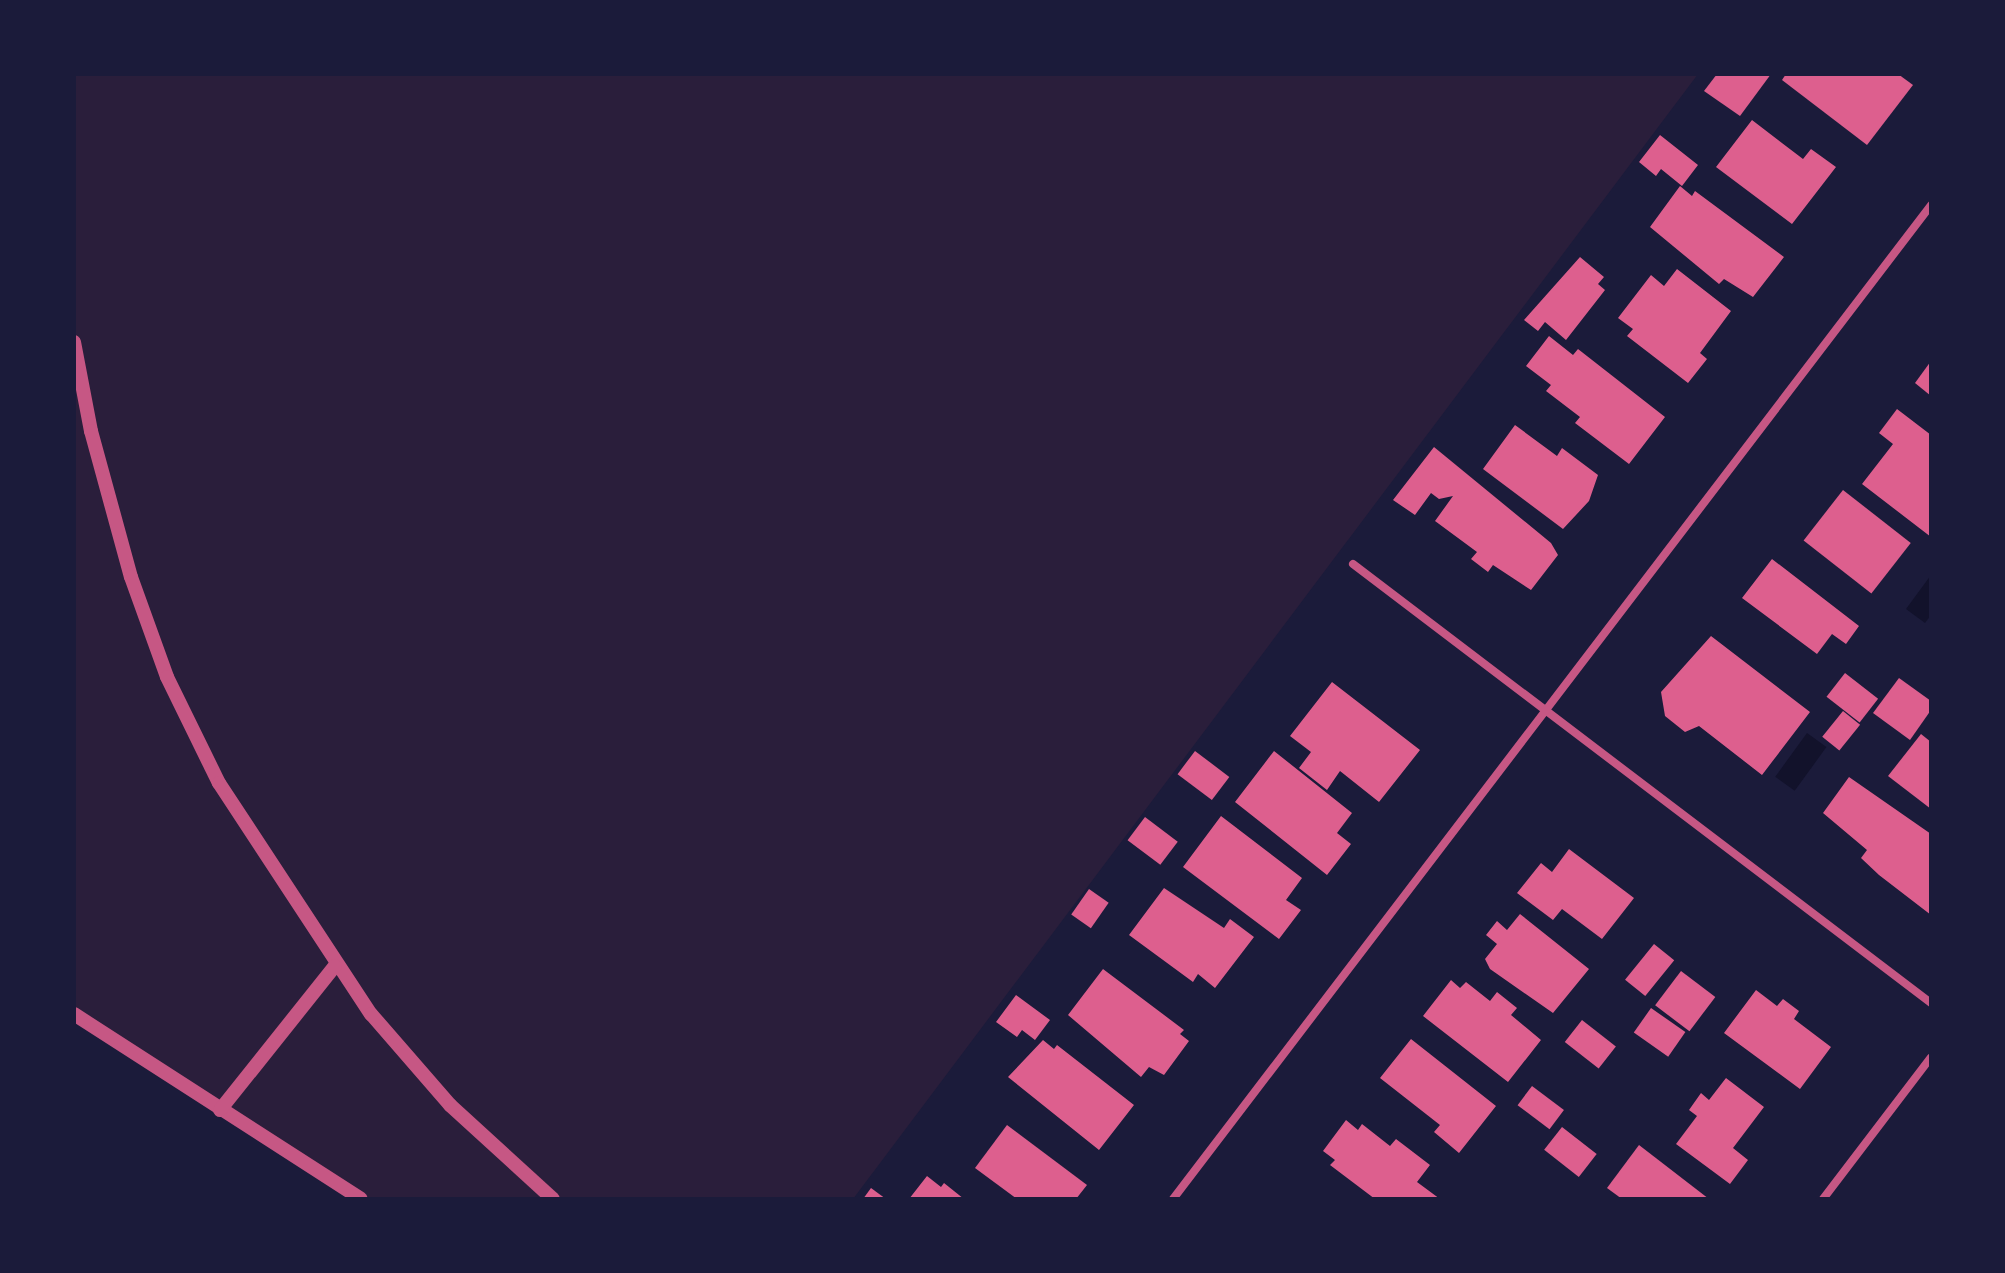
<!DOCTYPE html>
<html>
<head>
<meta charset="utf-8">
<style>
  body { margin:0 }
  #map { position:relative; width:2005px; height:1273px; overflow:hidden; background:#1b1b3a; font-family:"IBM Plex Sans",sans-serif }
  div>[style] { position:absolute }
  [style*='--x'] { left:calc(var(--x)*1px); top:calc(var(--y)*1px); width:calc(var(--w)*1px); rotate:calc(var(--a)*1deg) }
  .green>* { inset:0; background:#2a1e3b }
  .water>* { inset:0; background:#12122b; transform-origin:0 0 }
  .building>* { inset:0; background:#dd5f8e; transform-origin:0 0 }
  .minor>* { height:8px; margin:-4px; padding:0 4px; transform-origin:4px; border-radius:4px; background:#c65784 }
  .tertiary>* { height:14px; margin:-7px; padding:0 7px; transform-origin:7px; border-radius:7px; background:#c65784 }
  span { translate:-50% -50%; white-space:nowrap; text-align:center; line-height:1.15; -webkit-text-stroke:8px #1b1b3a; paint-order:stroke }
  .frame { position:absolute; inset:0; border:76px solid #1b1b3a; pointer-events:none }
</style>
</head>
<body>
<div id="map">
  <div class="green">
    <div style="clip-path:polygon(74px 74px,1698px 74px,853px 1199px,358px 1199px,74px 1014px)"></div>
  </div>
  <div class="water">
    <div style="clip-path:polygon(1931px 575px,1931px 615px,1925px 623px,1906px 609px)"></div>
    <div style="left:1807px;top:733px;width:24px;height:54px;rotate:36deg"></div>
  </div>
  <div class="building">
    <div style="clip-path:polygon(1717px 74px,1771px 74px,1740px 116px,1704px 91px)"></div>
    <div style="clip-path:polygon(1786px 74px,1898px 74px,1913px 85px,1867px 145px,1782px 80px)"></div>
    <div style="clip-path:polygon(1752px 120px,1803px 159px,1811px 149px,1836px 167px,1792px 224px,1716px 167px)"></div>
    <div style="clip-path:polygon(1660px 135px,1698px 165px,1682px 186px,1661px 169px,1656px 176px,1639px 162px)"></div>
    <div style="clip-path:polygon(1680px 186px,1692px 196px,1695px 191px,1784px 257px,1753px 297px,1724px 279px,1719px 284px,1650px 227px)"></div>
    <div style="clip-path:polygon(1580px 257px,1604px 277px,1598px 284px,1605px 290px,1566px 340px,1545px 322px,1538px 331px,1524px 320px)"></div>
    <div style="clip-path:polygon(1677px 269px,1731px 311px,1700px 353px,1707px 359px,1688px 383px,1627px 336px,1633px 329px,1618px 318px,1651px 275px,1664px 286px)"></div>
    <div style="clip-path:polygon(1549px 336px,1573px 355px,1578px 349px,1665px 417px,1629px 464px,1575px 423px,1580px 417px,1546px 391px,1551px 385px,1526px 366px)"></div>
    <div style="clip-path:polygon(1931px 361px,1931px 396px,1915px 383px)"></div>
    <div style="clip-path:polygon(1897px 409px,1931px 435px,1931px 537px,1862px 484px,1893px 444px,1879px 433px)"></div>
    <div style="clip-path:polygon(1515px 425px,1557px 456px,1562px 448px,1598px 475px,1589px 501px,1563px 529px,1483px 469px)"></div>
    <div style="clip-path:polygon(1434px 447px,1551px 543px,1558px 555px,1531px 590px,1493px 565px,1488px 572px,1471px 559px,1477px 552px,1435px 521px,1453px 496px,1439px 499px,1431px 493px,1415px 515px,1393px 500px)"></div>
    <div style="left:1843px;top:490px;width:86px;height:64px;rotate:38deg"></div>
    <div style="clip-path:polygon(1772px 559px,1859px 626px,1846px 644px,1832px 634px,1817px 654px,1742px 598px)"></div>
    <div style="clip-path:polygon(1711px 636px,1810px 712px,1762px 775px,1699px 726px,1685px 732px,1665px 716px,1661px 692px)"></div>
    <div style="left:1845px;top:673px;width:42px;height:30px;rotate:38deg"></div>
    <div style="clip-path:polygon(1899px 678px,1931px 701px,1931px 710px,1910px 740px,1873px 713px)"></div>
    <div style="clip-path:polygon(1332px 682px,1420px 750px,1379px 802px,1340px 771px,1327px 790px,1299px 768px,1311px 752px,1290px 736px)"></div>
    <div style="left:1843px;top:711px;width:22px;height:33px;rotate:39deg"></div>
    <div style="clip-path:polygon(1921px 734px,1931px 742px,1931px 809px,1888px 776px)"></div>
    <div style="left:1195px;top:751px;width:43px;height:29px;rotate:37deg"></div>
    <div style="clip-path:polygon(1274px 751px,1352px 813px,1337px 833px,1351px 844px,1327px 875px,1235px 802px)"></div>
    <div style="clip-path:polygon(1849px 777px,1931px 834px,1931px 915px,1879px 875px,1861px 858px,1867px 850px,1823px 813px)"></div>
    <div style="clip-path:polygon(1221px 816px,1302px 878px,1286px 900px,1301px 910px,1279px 939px,1183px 867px)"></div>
    <div style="left:1145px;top:817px;width:41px;height:29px;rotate:37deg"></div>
    <div style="clip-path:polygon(1569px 849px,1634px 898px,1602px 939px,1562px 909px,1553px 920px,1517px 893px,1541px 863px,1552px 872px)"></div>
    <div style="clip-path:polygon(1164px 888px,1224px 928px,1230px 919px,1254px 937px,1215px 988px,1198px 974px,1193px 982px,1129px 935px)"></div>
    <div style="left:1089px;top:889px;width:24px;height:31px;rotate:35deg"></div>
    <div style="clip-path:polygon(1520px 914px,1589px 969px,1553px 1013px,1490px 969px,1485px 959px,1497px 944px,1486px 935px,1497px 921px,1507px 930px)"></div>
    <div style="left:1654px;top:944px;width:26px;height:46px;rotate:39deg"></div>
    <div style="clip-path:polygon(1103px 969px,1184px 1030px,1180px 1034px,1189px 1041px,1164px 1075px,1149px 1067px,1141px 1077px,1068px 1015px)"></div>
    <div style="left:1681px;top:971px;width:43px;height:43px;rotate:37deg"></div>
    <div style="clip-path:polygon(1451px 980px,1460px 988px,1466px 982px,1490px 1001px,1497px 992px,1517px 1008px,1511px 1015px,1541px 1040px,1508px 1082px,1423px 1016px)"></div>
    <div style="clip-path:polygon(1756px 990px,1777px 1006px,1783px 999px,1799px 1011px,1794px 1019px,1831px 1047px,1800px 1089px,1724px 1033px)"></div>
    <div style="clip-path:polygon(1016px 995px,1050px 1020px,1035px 1040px,1022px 1030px,1017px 1037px,996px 1022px)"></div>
    <div style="left:1651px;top:1008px;width:42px;height:30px;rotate:35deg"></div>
    <div style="left:1582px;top:1020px;width:43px;height:28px;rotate:38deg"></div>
    <div style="clip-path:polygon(1411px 1039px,1496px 1106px,1459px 1153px,1434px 1132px,1440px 1125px,1380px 1078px)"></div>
    <div style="clip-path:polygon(1043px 1040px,1054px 1049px,1057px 1045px,1134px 1105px,1099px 1150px,1008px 1077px)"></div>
    <div style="clip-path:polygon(1726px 1078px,1764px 1107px,1733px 1148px,1748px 1160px,1730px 1184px,1676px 1144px,1697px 1116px,1689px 1110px,1701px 1093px,1709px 1100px)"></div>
    <div style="left:1532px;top:1086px;width:40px;height:24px;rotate:37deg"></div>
    <div style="clip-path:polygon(1346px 1120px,1358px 1130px,1362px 1124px,1390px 1146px,1396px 1139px,1430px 1165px,1417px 1182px,1440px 1199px,1375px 1199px,1330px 1165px,1335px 1160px,1323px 1151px)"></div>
    <div style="clip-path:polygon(1007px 1125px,1087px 1185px,1076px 1199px,1017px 1199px,975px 1168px)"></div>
    <div style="left:1562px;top:1127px;width:44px;height:29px;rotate:38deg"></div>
    <div style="clip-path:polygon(1639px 1145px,1709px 1199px,1622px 1199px,1607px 1188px)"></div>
    <div style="clip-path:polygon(927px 1176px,941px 1187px,944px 1183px,964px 1199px,909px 1199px)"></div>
    <div style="clip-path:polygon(871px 1188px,886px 1199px,863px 1199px)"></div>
  </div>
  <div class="minor">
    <div style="--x:1353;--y:564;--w:726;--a:37.22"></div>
    <div style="--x:1173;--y:1199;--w:1250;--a:-52.67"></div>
    <div style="--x:1823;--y:1199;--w:178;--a:-52.7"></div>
  </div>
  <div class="tertiary">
    <div style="--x:74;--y:342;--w:91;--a:79.2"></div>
    <div style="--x:91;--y:431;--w:151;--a:74.7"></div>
    <div style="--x:131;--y:577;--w:106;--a:70.2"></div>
    <div style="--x:167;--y:677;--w:118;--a:63.9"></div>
    <div style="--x:219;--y:783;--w:277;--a:56.7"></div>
    <div style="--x:371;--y:1014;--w:121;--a:49"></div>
    <div style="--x:450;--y:1105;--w:139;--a:42.4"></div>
    <div style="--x:74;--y:1014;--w:341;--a:32.8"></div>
    <div style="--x:220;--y:1110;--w:184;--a:-51.4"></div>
  </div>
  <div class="frame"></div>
</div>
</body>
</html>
